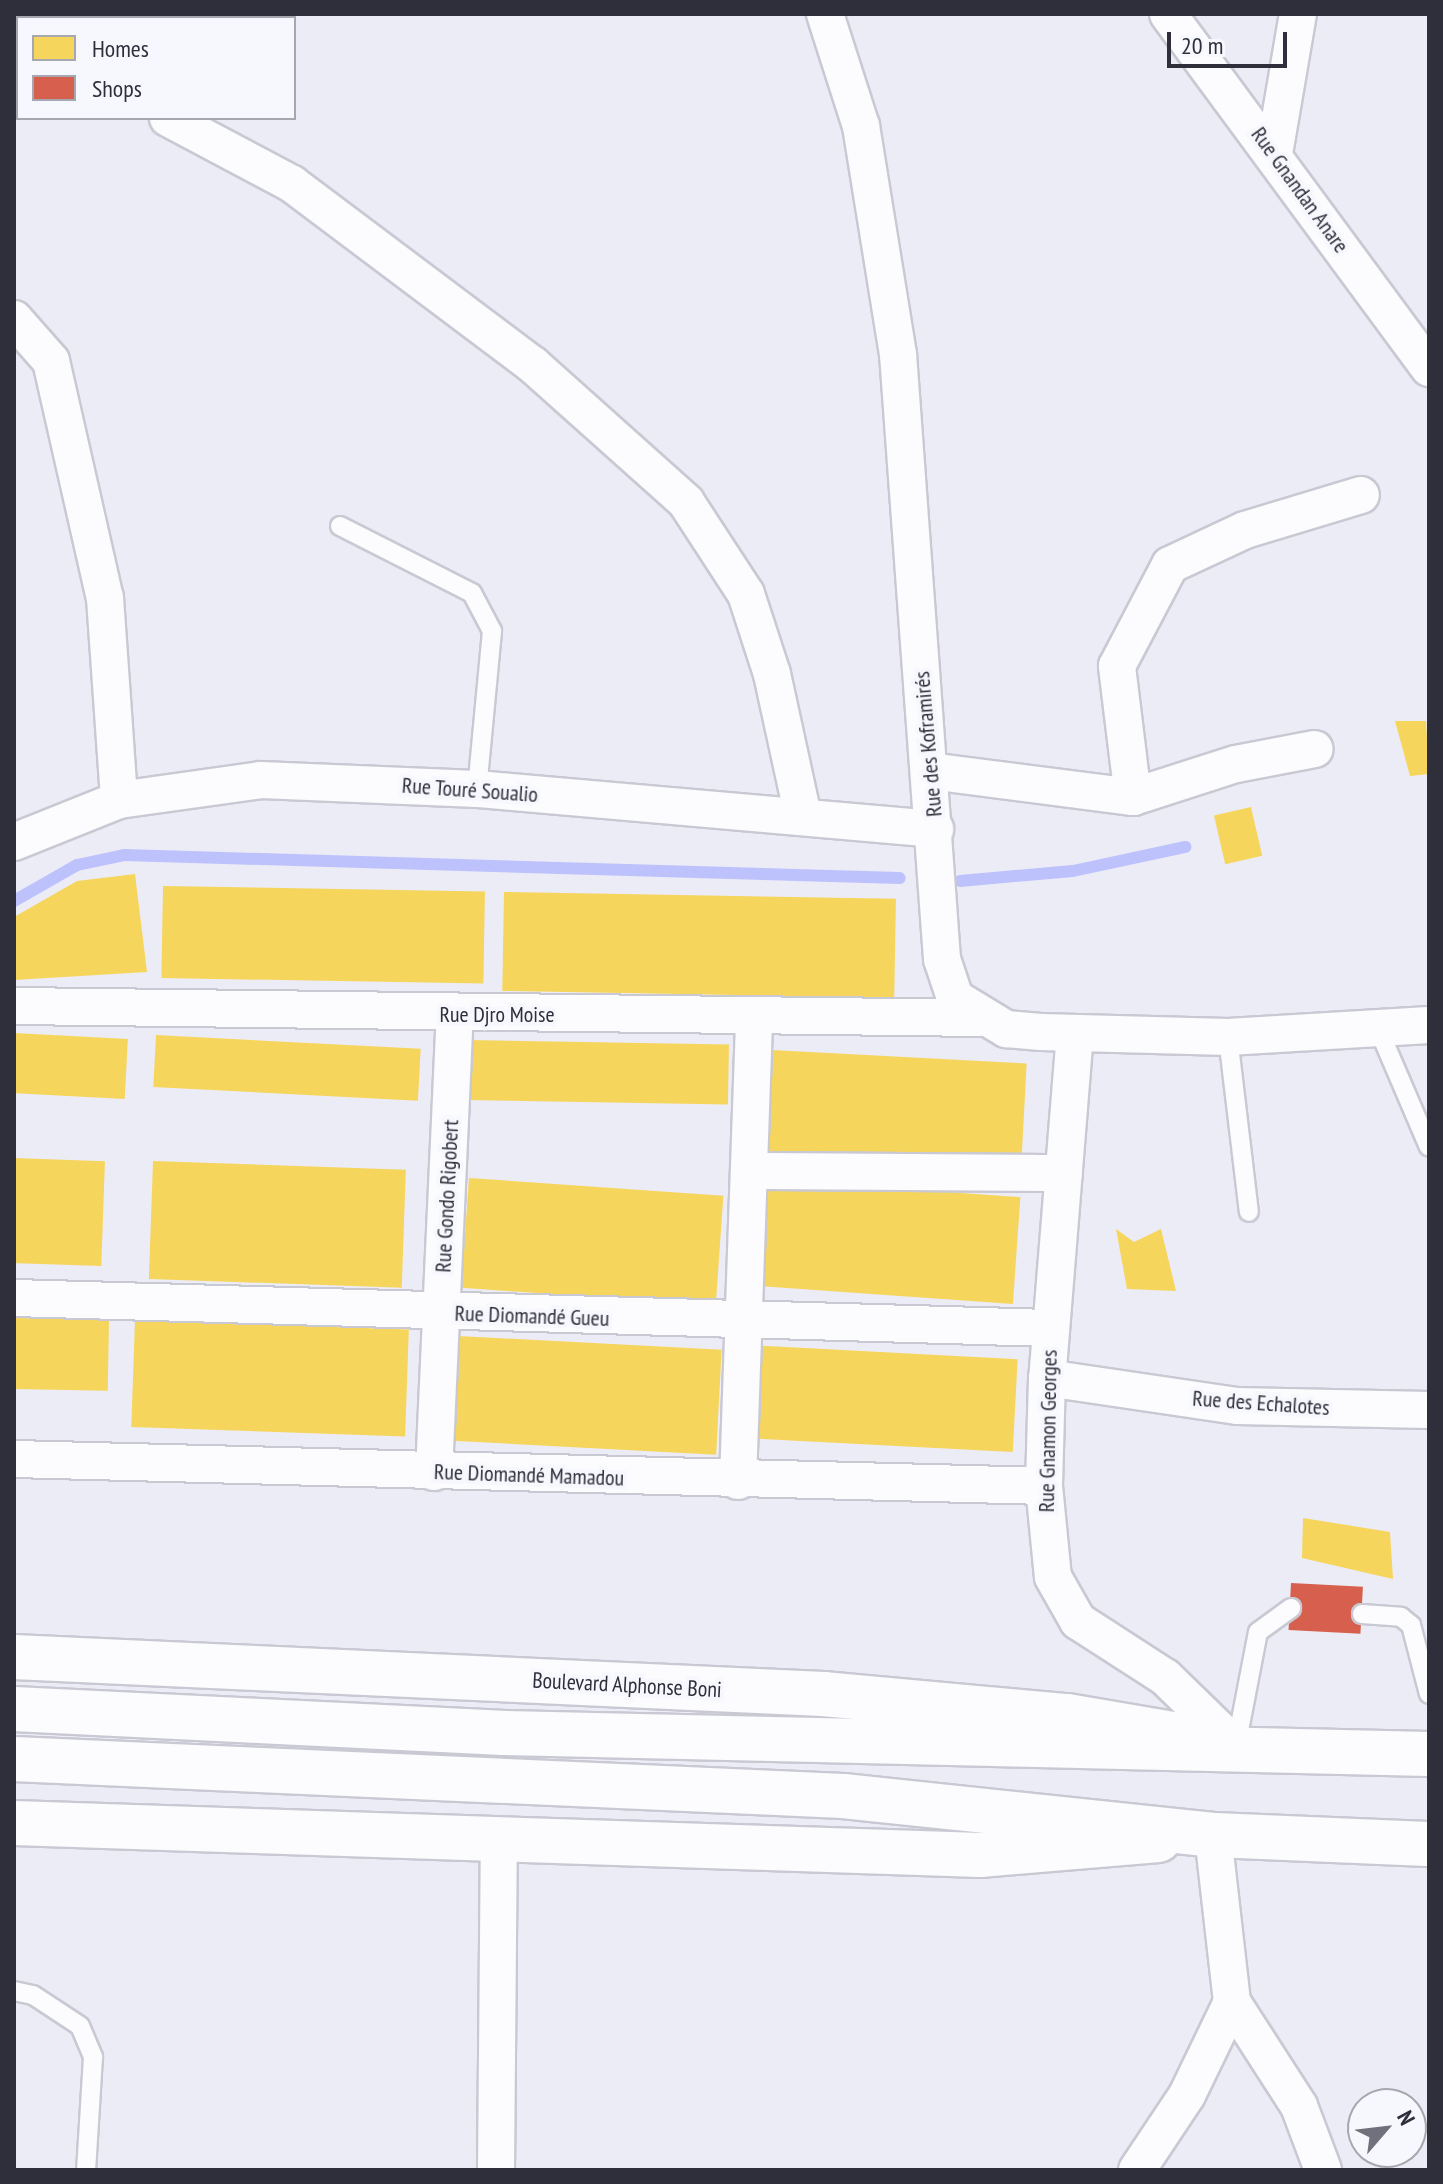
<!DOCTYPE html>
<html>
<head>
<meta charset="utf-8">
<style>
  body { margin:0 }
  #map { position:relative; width:1443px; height:2184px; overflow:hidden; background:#ececf6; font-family:"PT Sans Narrow",sans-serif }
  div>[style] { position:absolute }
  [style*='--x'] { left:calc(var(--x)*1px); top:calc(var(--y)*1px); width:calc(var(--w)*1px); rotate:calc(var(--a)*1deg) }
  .homes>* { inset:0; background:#f6d55c; transform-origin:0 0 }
  .shops>* { inset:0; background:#d6604d; transform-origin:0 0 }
  .stream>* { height:12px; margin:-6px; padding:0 6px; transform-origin:6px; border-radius:6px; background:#bec2fc }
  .roads { filter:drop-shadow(2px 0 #c8c9d3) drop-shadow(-2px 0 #c8c9d3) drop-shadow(0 2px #c8c9d3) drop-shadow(0 -2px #c8c9d3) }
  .service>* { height:18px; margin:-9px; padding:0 9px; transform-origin:9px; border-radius:9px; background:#fcfcfe }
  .minor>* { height:36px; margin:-18px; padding:0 18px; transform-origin:18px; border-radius:18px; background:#fcfcfe }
  .tertiary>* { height:44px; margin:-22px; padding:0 22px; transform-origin:22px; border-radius:22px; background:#fcfcfe }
  .primary>* { height:44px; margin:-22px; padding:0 22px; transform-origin:22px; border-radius:22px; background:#fcfcfe }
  span { translate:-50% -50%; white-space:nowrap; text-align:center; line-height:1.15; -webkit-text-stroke:8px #f7f8fd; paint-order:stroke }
  .street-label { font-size:22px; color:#2e2f3a }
  .frame { position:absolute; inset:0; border:16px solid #2e2f3a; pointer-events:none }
  .legend { position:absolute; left:16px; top:16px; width:280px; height:104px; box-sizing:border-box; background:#f7f8fd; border:2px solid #a7a8af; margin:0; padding:10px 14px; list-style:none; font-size:24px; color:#2e2f3a }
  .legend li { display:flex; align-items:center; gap:16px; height:40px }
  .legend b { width:40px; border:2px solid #a7a8af }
  .north { position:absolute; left:1347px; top:2088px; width:80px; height:80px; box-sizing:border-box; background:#f7f8fd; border:2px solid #a7a8af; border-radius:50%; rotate:62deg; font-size:22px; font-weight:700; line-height:32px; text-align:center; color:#2e2f3a }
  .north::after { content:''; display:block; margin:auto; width:28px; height:36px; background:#70717c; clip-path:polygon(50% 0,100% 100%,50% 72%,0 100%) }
  .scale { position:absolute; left:1167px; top:32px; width:120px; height:36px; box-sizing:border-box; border:4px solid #2e2f3a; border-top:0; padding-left:10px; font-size:24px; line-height:28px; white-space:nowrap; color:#2e2f3a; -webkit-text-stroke:6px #f7f8fd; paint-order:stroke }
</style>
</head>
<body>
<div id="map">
  <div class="homes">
    <div style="clip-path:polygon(1395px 721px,1426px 721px,1429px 774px,1410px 776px)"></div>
    <div style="left:1251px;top:807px;width:50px;height:38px;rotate:77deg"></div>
    <div style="clip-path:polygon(135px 874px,147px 972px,14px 980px,14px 917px,77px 881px)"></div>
    <div style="left:163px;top:886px;width:322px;height:92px;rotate:1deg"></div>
    <div style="left:504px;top:892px;width:392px;height:99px;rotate:1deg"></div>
    <div style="left:14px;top:1033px;width:114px;height:60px;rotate:3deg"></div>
    <div style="left:156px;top:1035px;width:265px;height:52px;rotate:3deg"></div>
    <div style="left:469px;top:1040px;width:260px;height:60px;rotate:1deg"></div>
    <div style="left:751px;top:1049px;width:276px;height:101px;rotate:3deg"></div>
    <div style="left:14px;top:1158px;width:91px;height:105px;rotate:2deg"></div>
    <div style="left:153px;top:1161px;width:253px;height:118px;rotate:2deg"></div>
    <div style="left:469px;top:1178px;width:255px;height:110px;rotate:4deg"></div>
    <div style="left:761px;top:1179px;width:260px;height:107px;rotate:4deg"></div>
    <div style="clip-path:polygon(1116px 1229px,1134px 1242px,1161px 1229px,1176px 1291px,1127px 1289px)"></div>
    <div style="left:14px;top:1318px;width:95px;height:71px;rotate:1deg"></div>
    <div style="left:135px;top:1320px;width:274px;height:107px;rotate:2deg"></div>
    <div style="left:458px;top:1336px;width:264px;height:105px;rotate:3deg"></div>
    <div style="left:747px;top:1345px;width:271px;height:93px;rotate:3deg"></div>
    <div style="clip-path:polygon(1303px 1518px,1390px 1532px,1393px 1579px,1302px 1558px)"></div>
  </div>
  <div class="shops">
    <div style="left:1291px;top:1583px;width:72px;height:47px;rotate:3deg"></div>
  </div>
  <div class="stream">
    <div style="--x:960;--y:881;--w:113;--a:-5.1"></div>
    <div style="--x:1073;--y:871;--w:115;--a:-12.1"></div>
    <div style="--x:14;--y:901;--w:73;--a:-29.7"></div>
    <div style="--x:77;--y:865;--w:48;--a:-12"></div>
    <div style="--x:124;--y:855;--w:776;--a:1.7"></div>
  </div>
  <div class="roads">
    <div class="service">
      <div style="--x:340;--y:526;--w:148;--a:26.9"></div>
      <div style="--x:472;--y:593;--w:43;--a:62.2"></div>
      <div style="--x:492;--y:631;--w:159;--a:95.4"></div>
      <div style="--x:1378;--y:1028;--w:129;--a:66.8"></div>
      <div style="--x:1228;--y:1037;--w:176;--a:83.2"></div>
      <div style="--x:1362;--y:1614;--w:39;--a:4"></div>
      <div style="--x:1401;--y:1617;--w:13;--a:39"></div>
      <div style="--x:1411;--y:1625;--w:71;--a:75.4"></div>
      <div style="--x:1236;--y:1746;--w:116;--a:-79.1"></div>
      <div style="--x:1258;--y:1632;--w:41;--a:-36"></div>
      <div style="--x:14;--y:1991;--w:19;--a:12"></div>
      <div style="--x:33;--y:1995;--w:56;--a:33.4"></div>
      <div style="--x:80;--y:2026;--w:34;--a:67"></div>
      <div style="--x:93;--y:2057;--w:113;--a:93.5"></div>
    </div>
    <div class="minor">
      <div style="--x:825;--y:14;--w:118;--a:72.2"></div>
      <div style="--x:861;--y:126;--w:231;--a:80.8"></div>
      <div style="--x:898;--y:354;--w:607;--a:85.84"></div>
      <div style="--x:942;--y:959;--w:41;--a:71.6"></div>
      <div style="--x:955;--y:998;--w:60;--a:31.3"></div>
      <div style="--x:1006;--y:1029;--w:35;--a:5"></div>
      <div style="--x:1041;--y:1032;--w:187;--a:1.5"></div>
      <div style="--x:1228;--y:1037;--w:201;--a:-3.4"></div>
      <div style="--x:1168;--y:14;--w:440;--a:53.6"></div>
      <div style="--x:168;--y:118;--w:140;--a:28"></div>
      <div style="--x:292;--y:184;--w:301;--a:36.9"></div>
      <div style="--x:533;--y:365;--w:205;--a:41.8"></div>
      <div style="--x:686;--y:502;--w:110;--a:56.9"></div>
      <div style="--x:746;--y:594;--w:84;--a:72"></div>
      <div style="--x:772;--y:674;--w:145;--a:77.7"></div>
      <div style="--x:1274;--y:154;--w:142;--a:-80.3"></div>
      <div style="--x:14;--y:319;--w:56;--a:48.6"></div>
      <div style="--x:51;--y:361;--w:243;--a:77.2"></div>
      <div style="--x:105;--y:598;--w:202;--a:86"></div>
      <div style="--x:930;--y:771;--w:205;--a:7.3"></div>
      <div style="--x:1133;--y:797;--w:108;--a:-17.8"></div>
      <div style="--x:1236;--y:764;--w:80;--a:-10.8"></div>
      <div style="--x:1133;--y:797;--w:132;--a:-97"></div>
      <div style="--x:1117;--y:666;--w:114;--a:-62.3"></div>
      <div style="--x:1170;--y:565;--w:83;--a:-25"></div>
      <div style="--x:1245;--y:530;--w:121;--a:-16.8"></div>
      <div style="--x:14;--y:842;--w:113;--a:-21.8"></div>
      <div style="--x:119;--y:800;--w:143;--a:-8"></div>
      <div style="--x:261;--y:780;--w:216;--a:2.4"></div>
      <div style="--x:477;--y:789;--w:460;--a:5"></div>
      <div style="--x:14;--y:1006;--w:966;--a:0.71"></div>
      <div style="--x:1075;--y:1033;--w:346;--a:94.6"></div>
      <div style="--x:1047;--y:1378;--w:108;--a:91.6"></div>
      <div style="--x:1044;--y:1486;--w:91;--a:84.4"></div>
      <div style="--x:1053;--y:1577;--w:51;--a:60.4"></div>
      <div style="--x:1078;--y:1621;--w:103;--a:32.8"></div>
      <div style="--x:1165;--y:1677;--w:99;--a:44.2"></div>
      <div style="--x:749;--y:1171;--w:315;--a:0.4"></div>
      <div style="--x:14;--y:1298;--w:1036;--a:1.66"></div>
      <div style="--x:1047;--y:1378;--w:192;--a:8.4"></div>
      <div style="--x:1237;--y:1406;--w:192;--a:1.2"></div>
      <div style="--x:14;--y:1459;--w:1030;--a:1.5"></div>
      <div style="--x:434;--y:1472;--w:457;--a:-87.4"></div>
      <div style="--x:738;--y:1481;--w:465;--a:-88"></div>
      <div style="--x:1232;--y:2002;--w:124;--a:57.2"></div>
      <div style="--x:1299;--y:2106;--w:68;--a:69.4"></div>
      <div style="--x:496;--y:2170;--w:332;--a:-89.5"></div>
      <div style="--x:1137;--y:2170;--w:90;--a:-56.3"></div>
      <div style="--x:1187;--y:2095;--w:103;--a:-64.2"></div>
      <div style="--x:1232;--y:2002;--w:168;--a:-96.5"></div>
    </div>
    <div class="tertiary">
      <div style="--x:14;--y:1657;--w:810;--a:2.62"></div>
      <div style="--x:823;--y:1694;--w:245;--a:5.2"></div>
      <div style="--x:1067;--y:1716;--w:113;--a:9.7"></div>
      <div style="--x:14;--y:1823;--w:967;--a:1.9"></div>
      <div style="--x:980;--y:1855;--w:179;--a:-4.8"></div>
    </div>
    <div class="primary">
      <div style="--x:14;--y:1709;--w:492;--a:2.8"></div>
      <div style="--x:505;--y:1733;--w:924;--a:1.3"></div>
      <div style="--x:14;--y:1759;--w:830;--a:2.56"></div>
      <div style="--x:843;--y:1796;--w:372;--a:6"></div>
      <div style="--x:1213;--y:1835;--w:216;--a:2.4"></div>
    </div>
  </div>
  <div class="street-label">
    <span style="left:1300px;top:190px;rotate:54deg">Rue Gnandan Anare</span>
    <span style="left:928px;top:744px;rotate:-95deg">Rue des Koframirés</span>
    <span style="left:470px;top:790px;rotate:4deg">Rue Touré Soualio</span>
    <span style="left:497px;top:1015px">Rue Djro Moise</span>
    <span style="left:447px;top:1196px;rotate:-87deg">Rue Gondo Rigobert</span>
    <span style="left:532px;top:1316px;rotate:2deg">Rue Diomandé Gueu</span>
    <span style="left:1261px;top:1403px;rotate:4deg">Rue des Echalotes</span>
    <span style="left:1048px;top:1431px;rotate:-89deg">Rue Gnamon Georges</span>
    <span style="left:529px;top:1475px;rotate:2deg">Rue Diomandé Mamadou</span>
    <span style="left:627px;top:1685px;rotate:3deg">Boulevard Alphonse Boni</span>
  </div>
  <div class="frame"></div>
  <ul class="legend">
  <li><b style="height:22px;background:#f6d55c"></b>Homes</li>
  <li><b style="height:22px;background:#d6604d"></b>Shops</li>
  </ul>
  <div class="north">N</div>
  <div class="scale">20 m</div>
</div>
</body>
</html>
